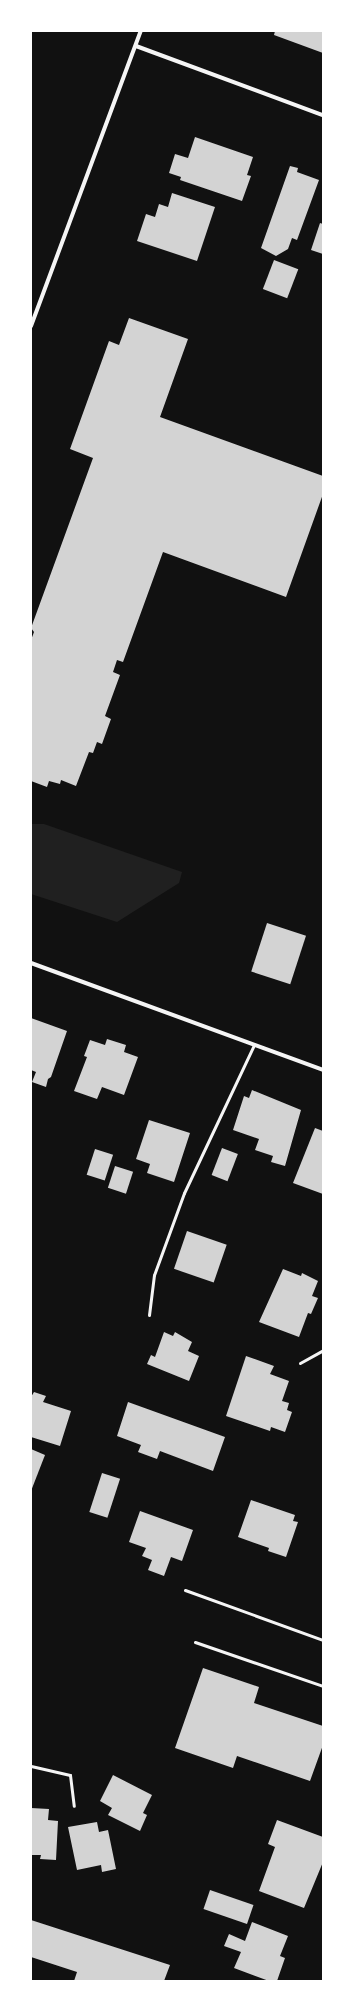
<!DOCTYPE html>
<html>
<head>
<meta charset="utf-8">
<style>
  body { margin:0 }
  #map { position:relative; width:354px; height:2012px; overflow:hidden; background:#111; font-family:Barlow,sans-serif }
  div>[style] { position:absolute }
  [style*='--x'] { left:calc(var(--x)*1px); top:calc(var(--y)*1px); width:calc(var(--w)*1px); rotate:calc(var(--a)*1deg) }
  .green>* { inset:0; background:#202020 }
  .building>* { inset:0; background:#d3d3d3; transform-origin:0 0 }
  .service>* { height:3px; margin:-1.5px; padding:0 1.5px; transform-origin:1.5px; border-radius:1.5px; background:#f5f5f5 }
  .minor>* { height:4px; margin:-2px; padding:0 2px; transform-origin:2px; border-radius:2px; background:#f5f5f5 }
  span { translate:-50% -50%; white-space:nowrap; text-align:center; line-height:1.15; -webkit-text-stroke:4px #fff; paint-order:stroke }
  .frame { position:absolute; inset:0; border:32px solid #fff; pointer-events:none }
</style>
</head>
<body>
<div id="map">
  <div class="green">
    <div style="clip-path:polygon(31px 824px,44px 824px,182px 872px,179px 883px,117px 922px,31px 894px)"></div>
  </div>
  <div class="building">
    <div style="clip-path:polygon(275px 31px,323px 31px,323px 53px,274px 35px)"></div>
    <div style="clip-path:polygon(195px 137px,253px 157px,247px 175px,251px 176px,242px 201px,180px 180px,181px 177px,169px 173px,175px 154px,188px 158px)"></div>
    <div style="clip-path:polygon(290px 166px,298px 168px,297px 172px,319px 180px,297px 240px,292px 238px,288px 249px,276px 256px,261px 248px)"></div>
    <div style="clip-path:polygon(172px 193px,215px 207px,197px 261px,137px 241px,146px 214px,155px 217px,159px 204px,168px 207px)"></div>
    <div style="clip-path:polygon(320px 223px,323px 224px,323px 254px,311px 250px)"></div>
    <div style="left:274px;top:260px;width:26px;height:31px;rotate:21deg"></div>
    <div style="clip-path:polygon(129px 318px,188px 339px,160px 417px,323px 476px,323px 494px,286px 597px,163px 552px,123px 662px,117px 660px,113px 672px,120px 675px,105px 716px,111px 719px,102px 744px,97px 742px,93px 753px,89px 752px,76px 786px,61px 780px,60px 784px,49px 781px,47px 787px,31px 781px,31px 640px,34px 632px,31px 628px,93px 458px,70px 449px,109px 341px,119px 345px)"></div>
    <div style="left:267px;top:923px;width:41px;height:51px;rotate:18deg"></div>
    <div style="clip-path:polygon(31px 1018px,67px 1031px,51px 1077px,48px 1079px,46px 1087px,32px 1082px,36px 1072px,31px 1070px)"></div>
    <div style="clip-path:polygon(107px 1039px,126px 1045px,124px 1052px,138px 1057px,124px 1095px,102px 1087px,97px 1099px,74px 1091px,87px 1057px,84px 1056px,90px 1040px,105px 1045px)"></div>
    <div style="clip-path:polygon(252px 1090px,301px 1110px,285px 1166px,271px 1162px,273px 1156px,255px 1150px,259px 1139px,233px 1130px,244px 1096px,249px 1098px)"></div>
    <div style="clip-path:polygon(149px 1120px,190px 1133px,174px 1182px,147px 1173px,150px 1164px,136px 1159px)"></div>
    <div style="clip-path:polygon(315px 1128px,323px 1131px,323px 1194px,293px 1183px)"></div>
    <div style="left:222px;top:1148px;width:17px;height:29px;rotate:21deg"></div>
    <div style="left:95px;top:1149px;width:19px;height:27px;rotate:18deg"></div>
    <div style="left:115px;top:1166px;width:19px;height:23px;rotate:18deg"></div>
    <div style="left:187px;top:1231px;width:42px;height:40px;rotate:19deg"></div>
    <div style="clip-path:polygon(283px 1269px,301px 1276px,302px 1273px,318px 1281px,312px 1296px,318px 1298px,311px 1314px,308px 1313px,299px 1337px,259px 1322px)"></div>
    <div style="clip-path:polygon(164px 1332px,173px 1336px,175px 1332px,192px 1342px,188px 1351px,199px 1356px,189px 1381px,147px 1364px,151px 1355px,155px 1357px)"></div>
    <div style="clip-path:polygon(246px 1356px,274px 1366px,270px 1374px,289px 1381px,282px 1401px,289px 1403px,287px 1410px,292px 1412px,285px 1432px,271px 1427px,270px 1431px,226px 1416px)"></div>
    <div style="clip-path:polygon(34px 1392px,46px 1396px,43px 1402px,71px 1411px,60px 1446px,31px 1437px,31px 1397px)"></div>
    <div style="clip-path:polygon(128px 1402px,225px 1437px,213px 1471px,160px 1451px,157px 1459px,138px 1452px,141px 1445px,117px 1436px)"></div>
    <div style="clip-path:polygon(31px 1449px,45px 1455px,31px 1491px)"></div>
    <div style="left:102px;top:1473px;width:19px;height:41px;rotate:18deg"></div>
    <div style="clip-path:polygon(251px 1500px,295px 1515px,293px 1521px,298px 1522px,286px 1557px,268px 1551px,269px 1548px,238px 1537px)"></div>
    <div style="clip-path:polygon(140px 1511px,193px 1530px,182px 1561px,171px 1557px,164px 1576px,148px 1570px,152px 1560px,142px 1556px,146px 1548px,129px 1542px)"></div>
    <div style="clip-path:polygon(203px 1668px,259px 1687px,254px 1703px,323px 1726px,323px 1745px,310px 1781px,237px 1756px,233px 1768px,175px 1748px)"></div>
    <div style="clip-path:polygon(113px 1775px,152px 1795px,143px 1813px,147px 1815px,140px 1831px,108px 1815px,112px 1808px,100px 1801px)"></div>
    <div style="clip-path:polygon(31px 1808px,49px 1809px,48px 1820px,58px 1821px,56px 1860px,40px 1859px,41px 1855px,31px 1855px)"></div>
    <div style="clip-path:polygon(277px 1820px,323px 1837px,323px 1862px,304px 1908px,259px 1891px,275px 1847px,268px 1844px)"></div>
    <div style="clip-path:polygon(97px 1822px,99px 1832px,108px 1830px,116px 1869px,102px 1872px,101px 1865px,77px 1870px,68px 1827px)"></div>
    <div style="left:210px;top:1890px;width:46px;height:20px;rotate:19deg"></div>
    <div style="clip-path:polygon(31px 1920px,170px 1965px,164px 1981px,74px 1981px,77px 1972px,31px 1957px)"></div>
    <div style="clip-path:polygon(252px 1922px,288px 1936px,280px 1956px,285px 1958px,277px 1981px,269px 1981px,234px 1968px,241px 1952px,224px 1946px,229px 1934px,245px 1941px)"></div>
  </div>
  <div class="service">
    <div style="--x:149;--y:1315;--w:40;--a:-82.9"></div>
    <div style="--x:154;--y:1275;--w:87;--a:-69.9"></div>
    <div style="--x:184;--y:1193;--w:164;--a:-64.7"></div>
    <div style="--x:300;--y:1363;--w:26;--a:-29"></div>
    <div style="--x:185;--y:1590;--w:147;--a:19.9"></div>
    <div style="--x:195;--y:1642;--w:135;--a:19"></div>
    <div style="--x:31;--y:1766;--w:40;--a:13"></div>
    <div style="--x:70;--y:1775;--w:31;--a:83"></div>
  </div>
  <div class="minor">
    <div style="--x:136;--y:46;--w:199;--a:20.3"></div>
    <div style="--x:31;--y:326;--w:315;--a:-69.6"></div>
    <div style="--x:31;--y:963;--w:311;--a:20.1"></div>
  </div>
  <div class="frame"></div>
</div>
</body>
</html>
